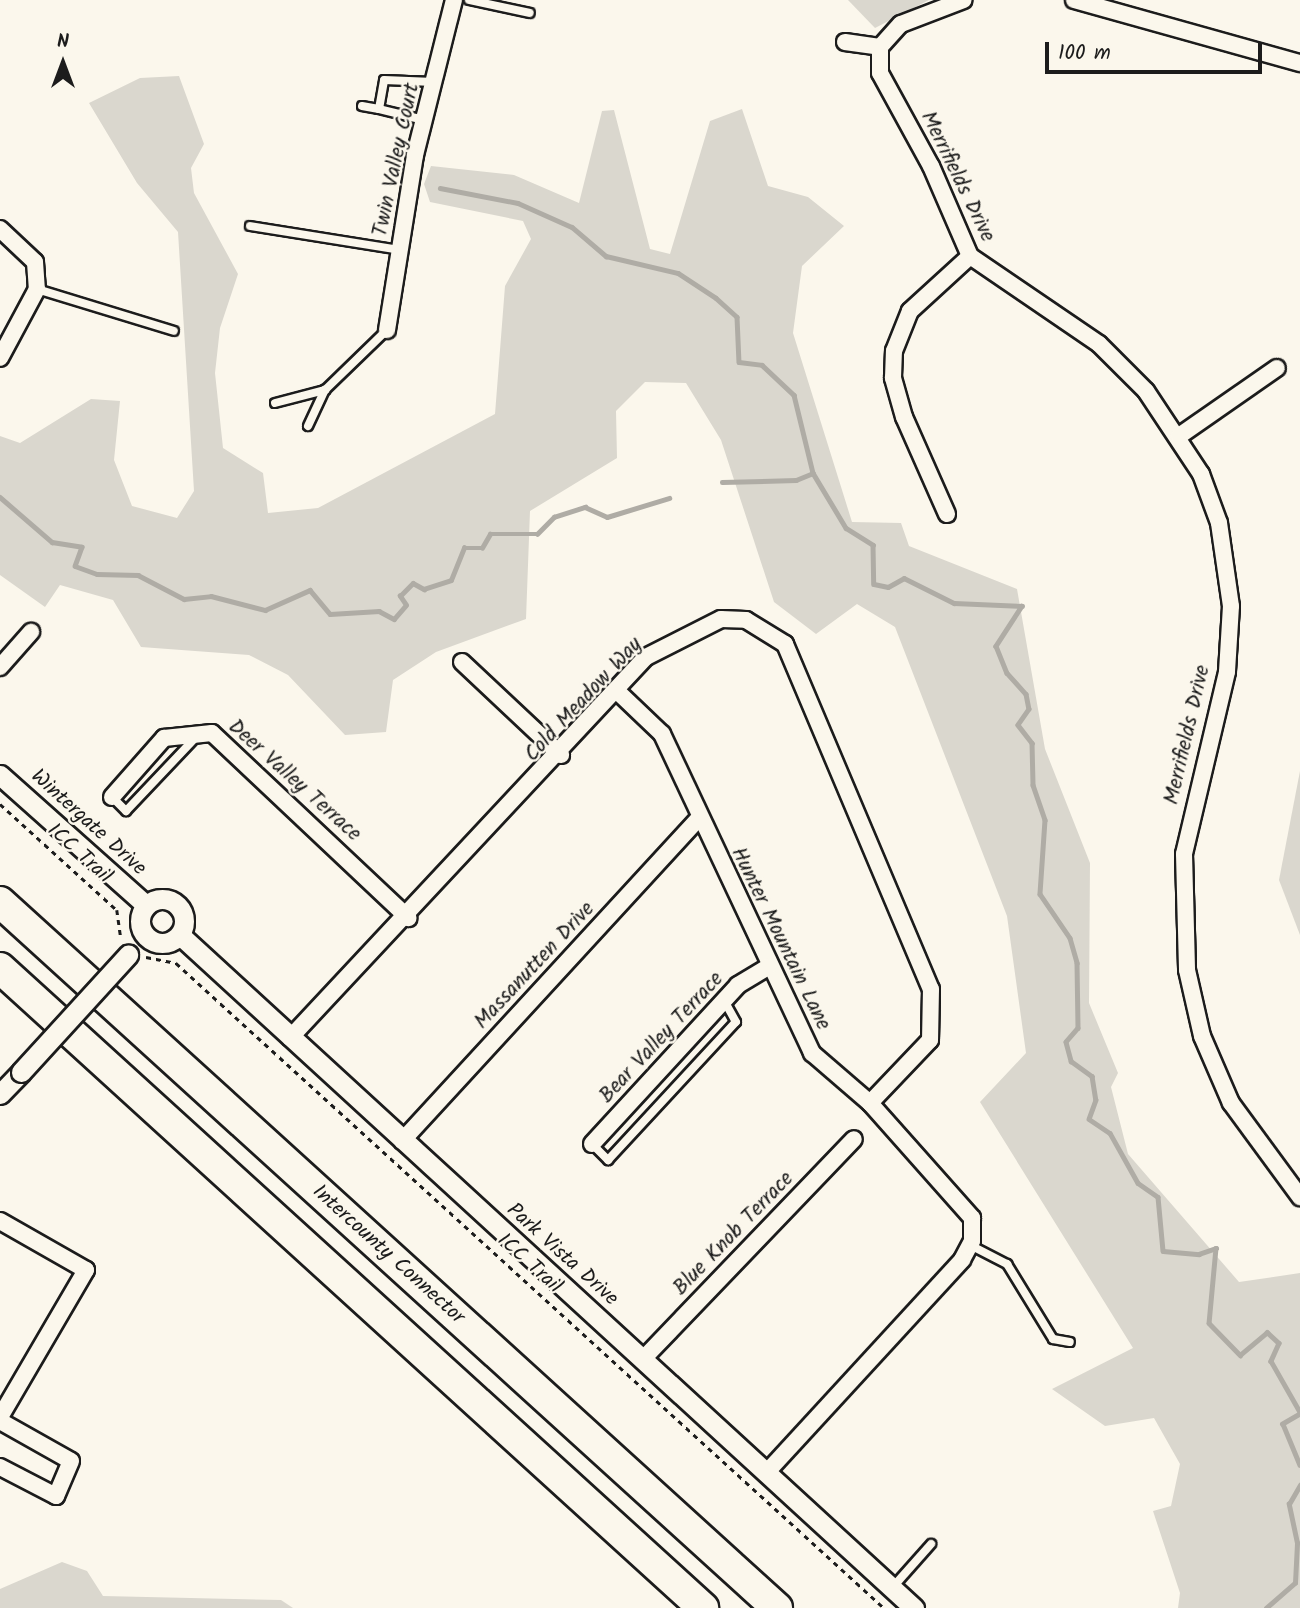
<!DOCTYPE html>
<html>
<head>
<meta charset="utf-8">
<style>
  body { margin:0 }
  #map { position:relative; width:1300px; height:1608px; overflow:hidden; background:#fbf7ec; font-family:Kalam,sans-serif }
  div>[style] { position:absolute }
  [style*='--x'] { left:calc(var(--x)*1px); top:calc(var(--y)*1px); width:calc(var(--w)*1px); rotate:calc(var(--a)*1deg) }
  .green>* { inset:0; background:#dad7ce }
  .stream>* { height:4.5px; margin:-2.25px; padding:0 2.25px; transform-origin:2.25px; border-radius:2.25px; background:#afaca5 }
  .path>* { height:2.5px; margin-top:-1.25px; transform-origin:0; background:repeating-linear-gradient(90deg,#1c1c1c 0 5px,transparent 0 10px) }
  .roads { filter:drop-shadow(2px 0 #1c1c1c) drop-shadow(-2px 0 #1c1c1c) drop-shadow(0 2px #1c1c1c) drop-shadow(0 -2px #1c1c1c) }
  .service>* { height:8px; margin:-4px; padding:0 4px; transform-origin:4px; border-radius:4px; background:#fbf7ec }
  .minor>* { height:16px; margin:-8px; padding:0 8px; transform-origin:8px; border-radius:8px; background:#fbf7ec }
  .tertiary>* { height:19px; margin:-9.5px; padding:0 9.5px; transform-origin:9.5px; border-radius:9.5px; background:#fbf7ec }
  .tertiary>.ring { margin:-9.5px; padding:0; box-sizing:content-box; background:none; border:19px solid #fbf7ec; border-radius:50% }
  .motorway>* { height:30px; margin:-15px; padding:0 15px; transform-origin:15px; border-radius:15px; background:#fbf7ec }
  .bridges { filter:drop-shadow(2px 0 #1c1c1c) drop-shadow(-2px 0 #1c1c1c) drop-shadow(0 2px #1c1c1c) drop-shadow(0 -2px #1c1c1c) }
  .tertiary-bridge>* { height:19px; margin:-9.5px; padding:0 9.5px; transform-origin:9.5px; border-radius:9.5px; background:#fbf7ec }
  span { translate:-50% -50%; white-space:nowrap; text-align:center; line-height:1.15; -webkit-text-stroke:5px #fbf7ec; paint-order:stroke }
  .street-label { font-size:21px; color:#1c1c1c }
  .north { position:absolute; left:28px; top:28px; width:70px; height:70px; -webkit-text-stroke:5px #fbf7ec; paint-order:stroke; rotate:0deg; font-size:19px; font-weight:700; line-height:28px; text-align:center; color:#1c1c1c }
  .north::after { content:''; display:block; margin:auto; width:24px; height:32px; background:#1c1c1c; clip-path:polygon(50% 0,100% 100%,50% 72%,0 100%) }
  .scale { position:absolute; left:1045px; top:42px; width:217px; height:32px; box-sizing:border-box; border:4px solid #1c1c1c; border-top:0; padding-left:9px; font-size:21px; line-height:24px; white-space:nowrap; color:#1c1c1c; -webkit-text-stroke:5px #fbf7ec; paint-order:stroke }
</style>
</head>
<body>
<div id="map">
  <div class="green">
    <div style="clip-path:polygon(848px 0,929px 0,875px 28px)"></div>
    <div style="clip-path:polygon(179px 76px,204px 144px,191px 168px,194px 193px,238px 274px,220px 328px,215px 373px,223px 448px,263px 473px,268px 513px,318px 508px,495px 414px,505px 286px,531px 239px,523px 221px,430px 202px,424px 184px,431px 166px,514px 175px,579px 203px,602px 111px,614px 110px,650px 249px,670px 254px,710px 121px,742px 109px,768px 186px,808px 197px,844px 226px,802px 266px,793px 333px,852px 522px,901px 523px,909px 546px,1017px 589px,1045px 749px,1090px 863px,1089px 1003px,1118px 1073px,1111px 1087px,1128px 1154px,1239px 1282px,1300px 1273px,1300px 1608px,1178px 1608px,1180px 1593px,1153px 1511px,1171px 1506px,1180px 1464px,1154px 1418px,1105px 1426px,1052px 1389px,1133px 1348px,980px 1102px,1026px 1053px,1007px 916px,895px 627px,857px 604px,816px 634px,774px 602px,721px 440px,686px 383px,645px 382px,616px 411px,617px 458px,530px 511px,526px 619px,436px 652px,393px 680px,386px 732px,345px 735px,288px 675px,249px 655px,141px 647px,113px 600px,60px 585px,45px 607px,0 575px,0 436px,20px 443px,91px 399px,120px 401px,114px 460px,132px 506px,177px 518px,194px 491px,178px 232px,137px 183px,89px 103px,140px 78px)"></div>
    <div style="clip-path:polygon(1300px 771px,1300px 935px,1279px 880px)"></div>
    <div style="clip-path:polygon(62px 1562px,87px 1571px,103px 1596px,281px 1600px,293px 1608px,0 1608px,0 1589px)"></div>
  </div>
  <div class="stream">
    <div style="--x:440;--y:188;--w:79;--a:10.9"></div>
    <div style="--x:518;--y:203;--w:59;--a:24"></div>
    <div style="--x:572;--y:227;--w:45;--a:40.5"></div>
    <div style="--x:606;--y:256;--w:74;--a:13.3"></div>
    <div style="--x:678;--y:273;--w:45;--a:33.3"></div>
    <div style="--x:716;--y:298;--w:28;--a:42"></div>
    <div style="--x:737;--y:317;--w:45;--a:87.5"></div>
    <div style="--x:739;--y:362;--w:23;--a:7"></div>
    <div style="--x:762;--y:365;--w:44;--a:43.2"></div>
    <div style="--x:794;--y:395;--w:80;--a:76.3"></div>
    <div style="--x:722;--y:482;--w:74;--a:-1.5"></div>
    <div style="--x:796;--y:480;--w:18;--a:-22"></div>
    <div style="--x:813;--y:473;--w:64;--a:59"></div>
    <div style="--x:846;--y:528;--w:32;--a:32"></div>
    <div style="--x:873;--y:545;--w:39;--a:89"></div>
    <div style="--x:874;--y:584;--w:14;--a:12"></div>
    <div style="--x:888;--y:587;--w:18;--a:-29"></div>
    <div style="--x:904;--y:578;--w:56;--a:26.6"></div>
    <div style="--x:954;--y:603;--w:68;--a:2.5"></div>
    <div style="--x:1022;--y:606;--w:48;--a:123"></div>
    <div style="--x:996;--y:646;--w:29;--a:68"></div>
    <div style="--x:1007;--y:673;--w:28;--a:48"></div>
    <div style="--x:1026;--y:694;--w:15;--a:79"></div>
    <div style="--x:1029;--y:709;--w:19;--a:125"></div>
    <div style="--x:1018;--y:725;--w:23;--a:52"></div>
    <div style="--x:1032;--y:743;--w:42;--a:88.6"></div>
    <div style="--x:1033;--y:785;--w:37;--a:71"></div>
    <div style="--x:1045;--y:820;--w:74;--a:93.9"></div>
    <div style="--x:1040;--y:894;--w:53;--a:55.7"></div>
    <div style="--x:1070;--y:938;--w:26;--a:74"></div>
    <div style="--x:1077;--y:963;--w:65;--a:89.1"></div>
    <div style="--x:1078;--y:1028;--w:18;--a:131"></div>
    <div style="--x:1066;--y:1042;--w:20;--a:75"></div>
    <div style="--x:1071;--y:1061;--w:26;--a:36"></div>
    <div style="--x:1092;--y:1076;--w:24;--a:81"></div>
    <div style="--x:1096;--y:1100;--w:20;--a:110"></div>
    <div style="--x:1089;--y:1119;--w:25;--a:34"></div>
    <div style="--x:1110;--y:1133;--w:57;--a:60.8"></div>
    <div style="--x:1138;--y:1183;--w:24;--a:35"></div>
    <div style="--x:1158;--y:1197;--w:54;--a:84.7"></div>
    <div style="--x:1163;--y:1251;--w:36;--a:5"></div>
    <div style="--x:1199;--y:1254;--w:18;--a:-19"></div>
    <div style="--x:1216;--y:1248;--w:75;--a:95.3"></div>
    <div style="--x:1209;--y:1323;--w:45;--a:45.9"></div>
    <div style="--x:1240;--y:1355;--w:35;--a:-40"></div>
    <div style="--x:1267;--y:1332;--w:16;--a:43"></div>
    <div style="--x:1279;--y:1343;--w:20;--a:114"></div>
    <div style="--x:1271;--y:1361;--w:59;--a:60.4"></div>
    <div style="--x:0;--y:497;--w:69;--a:40.9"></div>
    <div style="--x:52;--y:542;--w:30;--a:9"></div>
    <div style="--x:82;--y:547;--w:20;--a:110"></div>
    <div style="--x:75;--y:566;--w:23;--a:20"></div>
    <div style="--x:97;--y:574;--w:41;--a:1.4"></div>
    <div style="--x:138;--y:575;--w:52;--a:27.6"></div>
    <div style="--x:184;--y:599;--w:27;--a:-6"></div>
    <div style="--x:211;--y:596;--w:56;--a:14.5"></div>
    <div style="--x:265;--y:610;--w:49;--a:-24"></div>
    <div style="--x:310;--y:590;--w:31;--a:50"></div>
    <div style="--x:330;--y:614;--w:49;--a:-3.5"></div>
    <div style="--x:379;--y:611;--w:17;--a:28"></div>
    <div style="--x:394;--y:619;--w:18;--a:-49"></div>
    <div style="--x:406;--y:605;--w:11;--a:-124"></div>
    <div style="--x:400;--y:596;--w:18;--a:-45"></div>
    <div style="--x:413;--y:583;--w:13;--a:29"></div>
    <div style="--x:424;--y:589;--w:28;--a:-18"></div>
    <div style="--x:451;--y:580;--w:35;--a:-68"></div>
    <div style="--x:464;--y:548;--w:18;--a:0"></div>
    <div style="--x:482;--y:548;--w:16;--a:-60"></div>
    <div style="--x:490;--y:534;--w:47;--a:0"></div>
    <div style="--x:537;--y:534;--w:24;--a:-45"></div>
    <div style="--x:554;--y:517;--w:33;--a:-18"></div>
    <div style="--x:585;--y:507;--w:24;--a:24"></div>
    <div style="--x:607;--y:517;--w:65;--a:-17"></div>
    <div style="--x:1300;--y:1414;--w:20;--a:150"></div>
    <div style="--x:1283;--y:1424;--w:44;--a:67.5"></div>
    <div style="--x:1266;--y:1608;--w:38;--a:-41"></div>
    <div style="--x:1295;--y:1583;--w:40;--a:-87.1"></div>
    <div style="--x:1297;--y:1543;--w:40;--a:-102"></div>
    <div style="--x:1289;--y:1504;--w:22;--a:-60"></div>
  </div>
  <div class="path">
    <div style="--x:0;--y:804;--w:158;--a:42.2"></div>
    <div style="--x:117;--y:910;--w:27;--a:82"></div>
    <div style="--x:146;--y:957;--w:31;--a:11"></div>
    <div style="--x:176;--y:963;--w:958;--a:42.33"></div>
  </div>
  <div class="roads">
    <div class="service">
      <div style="--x:469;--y:0;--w:62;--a:12"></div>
      <div style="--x:362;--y:106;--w:17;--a:10"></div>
      <div style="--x:424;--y:120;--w:46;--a:-166.3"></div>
      <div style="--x:379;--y:109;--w:29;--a:-80"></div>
      <div style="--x:384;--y:80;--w:50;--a:2.3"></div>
      <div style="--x:250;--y:226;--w:152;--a:9.1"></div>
      <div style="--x:37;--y:289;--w:143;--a:17"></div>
      <div style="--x:275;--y:403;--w:52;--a:-14.6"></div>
      <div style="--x:325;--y:390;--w:86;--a:-44.1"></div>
      <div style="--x:308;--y:426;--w:40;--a:-65"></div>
      <div style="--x:112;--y:797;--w:20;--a:45"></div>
      <div style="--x:126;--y:811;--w:103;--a:-46.6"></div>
      <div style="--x:592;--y:1144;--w:23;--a:45"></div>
      <div style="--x:608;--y:1160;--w:188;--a:-47.2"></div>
      <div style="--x:736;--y:1022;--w:25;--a:-119"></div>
      <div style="--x:970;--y:1245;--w:42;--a:27.2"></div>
      <div style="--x:1007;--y:1264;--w:88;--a:58.5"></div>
      <div style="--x:1053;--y:1339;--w:17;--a:10"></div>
      <div style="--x:892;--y:1588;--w:59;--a:-48.4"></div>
    </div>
    <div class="minor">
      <div style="--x:1074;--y:0;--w:235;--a:15.6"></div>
      <div style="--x:845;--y:42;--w:35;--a:8"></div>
      <div style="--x:880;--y:47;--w:31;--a:-48"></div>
      <div style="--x:901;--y:24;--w:67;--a:-20.9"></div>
      <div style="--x:880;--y:47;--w:26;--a:90"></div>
      <div style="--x:880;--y:73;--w:106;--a:61.3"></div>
      <div style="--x:931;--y:166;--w:98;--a:66.6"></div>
      <div style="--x:970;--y:256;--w:156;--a:34.3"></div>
      <div style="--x:1099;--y:344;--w:66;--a:45"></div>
      <div style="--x:1146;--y:391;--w:100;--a:56.5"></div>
      <div style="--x:1201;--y:474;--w:52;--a:69.8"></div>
      <div style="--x:1219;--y:523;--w:84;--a:81.8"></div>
      <div style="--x:1231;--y:606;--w:66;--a:93.5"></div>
      <div style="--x:1227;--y:672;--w:187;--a:103.3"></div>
      <div style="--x:1184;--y:854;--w:116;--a:88.5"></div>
      <div style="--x:1187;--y:970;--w:68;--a:77.2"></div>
      <div style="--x:1202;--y:1036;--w:73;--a:66.6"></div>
      <div style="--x:1231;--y:1103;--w:117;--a:53.7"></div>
      <div style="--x:0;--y:229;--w:48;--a:43.3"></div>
      <div style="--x:35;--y:262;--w:27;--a:86"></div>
      <div style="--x:37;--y:289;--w:78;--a:118.2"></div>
      <div style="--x:387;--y:330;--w:177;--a:-80.9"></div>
      <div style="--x:415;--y:155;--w:160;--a:-75.9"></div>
      <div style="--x:1179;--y:436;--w:119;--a:-34.8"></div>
      <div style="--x:947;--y:514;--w:106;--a:-113.9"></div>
      <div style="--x:904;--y:417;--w:41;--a:-105.8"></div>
      <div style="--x:893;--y:378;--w:27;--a:-88"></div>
      <div style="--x:894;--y:351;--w:43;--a:-68.2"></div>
      <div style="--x:910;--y:311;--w:81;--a:-42.5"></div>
      <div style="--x:462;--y:662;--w:136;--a:43.2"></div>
      <div style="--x:0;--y:667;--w:47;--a:-48.5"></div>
      <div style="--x:617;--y:691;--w:62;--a:43.7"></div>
      <div style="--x:662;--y:734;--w:353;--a:64.8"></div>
      <div style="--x:812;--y:1053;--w:77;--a:40.8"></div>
      <div style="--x:870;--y:1103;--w:154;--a:48.4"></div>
      <div style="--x:972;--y:1218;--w:23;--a:90"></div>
      <div style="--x:972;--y:1241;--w:21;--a:118"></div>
      <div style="--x:962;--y:1260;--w:285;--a:132.6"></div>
      <div style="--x:112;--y:797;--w:79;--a:-48.6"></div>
      <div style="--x:164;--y:738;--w:48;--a:-5.9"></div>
      <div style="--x:212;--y:733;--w:270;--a:43.3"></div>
      <div style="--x:290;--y:1038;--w:521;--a:-46.94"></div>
      <div style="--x:646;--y:657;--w:84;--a:-26.9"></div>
      <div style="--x:721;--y:619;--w:25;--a:2"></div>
      <div style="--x:746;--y:620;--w:46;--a:31.6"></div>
      <div style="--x:785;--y:644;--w:375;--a:67.1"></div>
      <div style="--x:931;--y:989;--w:51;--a:91.1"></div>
      <div style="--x:930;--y:1040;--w:87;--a:133.6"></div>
      <div style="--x:402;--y:1141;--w:439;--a:-47.4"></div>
      <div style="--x:592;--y:1144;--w:216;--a:-47.4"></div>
      <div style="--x:738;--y:985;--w:35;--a:-31"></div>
      <div style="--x:0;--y:1221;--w:99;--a:29.7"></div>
      <div style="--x:86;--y:1270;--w:170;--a:120.3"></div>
      <div style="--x:644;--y:1358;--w:303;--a:-46.2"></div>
      <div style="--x:0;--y:1421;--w:81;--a:29.4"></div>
      <div style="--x:71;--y:1461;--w:38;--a:113"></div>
      <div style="--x:56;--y:1496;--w:63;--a:-152.6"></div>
    </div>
    <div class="tertiary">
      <div style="--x:0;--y:775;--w:195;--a:41.7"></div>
      <div class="ring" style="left:140px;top:899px;width:25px;height:25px"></div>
      <div style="--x:180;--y:935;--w:996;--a:42.52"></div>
      <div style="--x:0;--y:1094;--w:30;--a:-46"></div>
    </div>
    <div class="motorway">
      <div style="--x:0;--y:902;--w:1050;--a:42.26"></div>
      <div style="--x:0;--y:968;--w:951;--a:42.31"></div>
    </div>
  </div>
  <div class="bridges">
    <div class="tertiary-bridge">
      <div style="--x:21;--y:1072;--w:159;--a:-47.6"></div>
    </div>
  </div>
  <div class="street-label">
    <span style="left:397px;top:160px;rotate:-78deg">Twin Valley Court</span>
    <span style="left:957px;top:177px;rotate:64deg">Merrifields Drive</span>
    <span style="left:584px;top:700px;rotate:-47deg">Cold Meadow Way</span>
    <span style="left:1188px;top:735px;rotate:-77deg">Merrifields Drive</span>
    <span style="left:294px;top:781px;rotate:42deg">Deer Valley Terrace</span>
    <span style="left:88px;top:823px;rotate:42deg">Wintergate Drive</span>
    <span style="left:79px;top:854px;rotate:42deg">ICC Trail</span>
    <span style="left:780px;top:939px;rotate:64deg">Hunter Mountain Lane</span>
    <span style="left:535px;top:966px;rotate:-47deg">Massanutten Drive</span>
    <span style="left:662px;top:1038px;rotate:-47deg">Bear Valley Terrace</span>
    <span style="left:734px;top:1234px;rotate:-46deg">Blue Knob Terrace</span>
    <span style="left:388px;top:1255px;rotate:42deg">Intercounty Connector</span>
    <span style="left:562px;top:1255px;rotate:42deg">Park Vista Drive</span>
    <span style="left:529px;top:1264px;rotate:42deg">ICC Trail</span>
  </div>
  <div class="north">N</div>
  <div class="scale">100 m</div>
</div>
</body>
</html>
